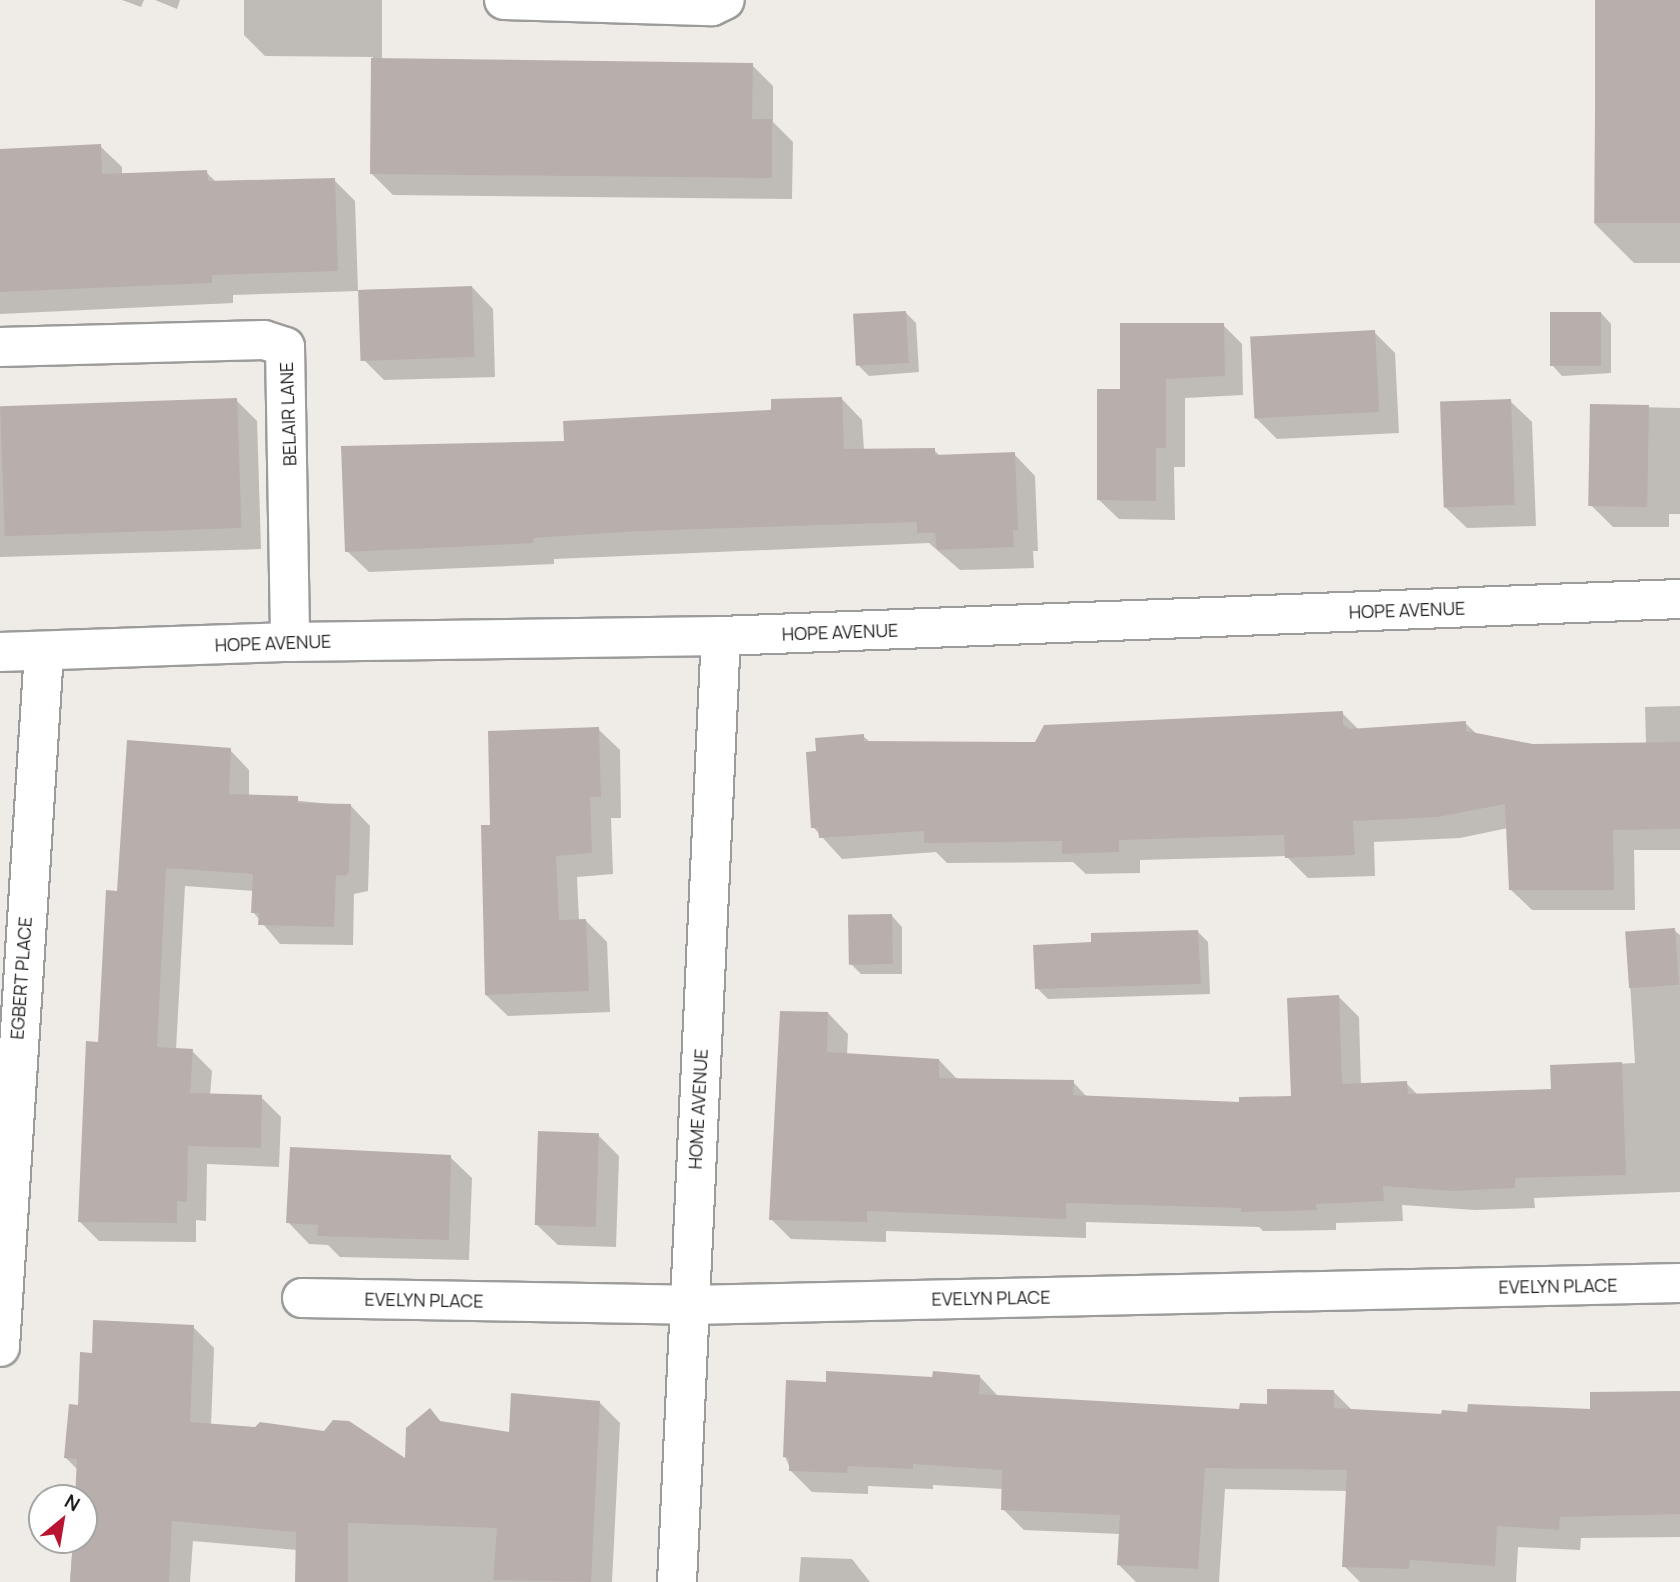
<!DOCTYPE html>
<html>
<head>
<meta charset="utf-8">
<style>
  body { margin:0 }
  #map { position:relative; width:1680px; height:1582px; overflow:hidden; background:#efebe7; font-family:Manrope,sans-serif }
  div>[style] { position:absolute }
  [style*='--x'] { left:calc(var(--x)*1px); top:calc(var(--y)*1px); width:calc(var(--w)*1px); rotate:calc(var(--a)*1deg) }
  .shadow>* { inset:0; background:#0003 }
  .building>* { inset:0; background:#b8afac; transform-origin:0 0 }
  .roads { filter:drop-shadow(2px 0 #9c9c9c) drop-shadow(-2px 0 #9c9c9c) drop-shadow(0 2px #9c9c9c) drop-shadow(0 -2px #9c9c9c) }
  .street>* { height:38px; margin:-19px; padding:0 19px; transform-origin:19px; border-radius:19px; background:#fff }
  span { translate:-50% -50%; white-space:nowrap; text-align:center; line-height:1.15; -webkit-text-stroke:5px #fff; paint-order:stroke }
  .street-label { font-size:18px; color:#1f1f1f }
  .north { position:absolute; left:28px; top:1484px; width:70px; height:70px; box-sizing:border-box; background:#fff; border:2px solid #a5a5a5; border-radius:50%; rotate:30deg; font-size:19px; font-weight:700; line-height:28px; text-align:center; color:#1f1f1f }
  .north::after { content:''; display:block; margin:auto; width:24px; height:32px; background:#b91531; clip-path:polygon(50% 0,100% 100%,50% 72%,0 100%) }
</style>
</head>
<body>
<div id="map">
  <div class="shadow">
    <div style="clip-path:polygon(122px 0,144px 0,141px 7px)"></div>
    <div style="clip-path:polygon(155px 0,180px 0,177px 9px)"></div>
    <div style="clip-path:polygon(244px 0,382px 0,382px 60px,752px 65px,773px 86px,773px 122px,793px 142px,792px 199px,393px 195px,371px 173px,373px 57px,265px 56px,244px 35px)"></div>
    <div style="clip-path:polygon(1596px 0,1680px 0,1680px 263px,1634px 263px,1594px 223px)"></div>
    <div style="clip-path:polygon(100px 146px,122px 167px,122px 175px,206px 172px,217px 183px,334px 180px,355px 201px,358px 290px,472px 287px,493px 309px,495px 377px,384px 380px,363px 359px,360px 291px,233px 295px,233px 303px,0 314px,0 183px)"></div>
    <div style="clip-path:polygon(906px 313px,916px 323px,919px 372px,869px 376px,859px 366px)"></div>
    <div style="clip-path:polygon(1601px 313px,1611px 324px,1611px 373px,1562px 376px,1552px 365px)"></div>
    <div style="clip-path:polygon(1223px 325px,1242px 344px,1243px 395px,1185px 398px,1185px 467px,1174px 467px,1175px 520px,1119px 519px,1099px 500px,1122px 390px)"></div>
    <div style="clip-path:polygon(1374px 332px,1395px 353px,1399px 433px,1277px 439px,1256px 418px)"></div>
    <div style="clip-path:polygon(841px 398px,862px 420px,864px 450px,934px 450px,941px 457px,1014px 454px,1035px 476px,1038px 551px,1033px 551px,1034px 568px,960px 570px,929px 543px,554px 559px,554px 564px,369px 572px,347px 551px,566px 443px)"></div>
    <div style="clip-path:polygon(236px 400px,257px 421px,261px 549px,0 557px,0 407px)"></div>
    <div style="clip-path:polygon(1510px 401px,1532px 422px,1536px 526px,1467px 528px,1445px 507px)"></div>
    <div style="clip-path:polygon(1592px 406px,1680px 408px,1680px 514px,1669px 514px,1669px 527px,1613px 527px,1591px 505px)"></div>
    <div style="clip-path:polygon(1680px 706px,1680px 850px,1634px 850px,1635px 910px,1532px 910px,1510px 889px,1508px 828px,1460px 838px,1374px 842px,1375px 876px,1308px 878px,1286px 856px,1140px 860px,1140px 873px,1086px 874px,1073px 862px,947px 863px,936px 852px,842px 859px,813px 827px,863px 736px,870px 742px,1036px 743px,1342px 713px,1359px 730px,1465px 723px,1478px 735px,1533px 746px,1646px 744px,1645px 707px)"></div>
    <div style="clip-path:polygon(598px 729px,620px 750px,621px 818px,611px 818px,613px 874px,577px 877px,579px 921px,586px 921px,607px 942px,610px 1012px,508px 1016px,486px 995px,492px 827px)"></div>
    <div style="clip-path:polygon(230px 750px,249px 770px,249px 796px,351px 806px,370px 826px,368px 891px,354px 894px,353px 945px,280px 944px,253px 912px,254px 891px,185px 886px,176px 1050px,192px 1051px,212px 1071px,210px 1096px,261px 1097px,281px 1117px,279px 1167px,207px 1164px,206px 1221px,196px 1220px,196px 1242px,99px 1241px,79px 1221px,119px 892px)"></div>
    <div style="clip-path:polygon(892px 916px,902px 927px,902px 974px,861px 974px,851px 964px)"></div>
    <div style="clip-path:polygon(1674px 930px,1680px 935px,1680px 1192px,1534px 1198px,1535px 1208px,1475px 1210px,1402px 1205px,1403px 1221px,1336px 1223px,1336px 1230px,1263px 1231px,1259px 1227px,1086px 1222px,1086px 1238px,886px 1231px,886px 1242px,791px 1239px,771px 1219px,828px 1013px,848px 1034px,847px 1055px,939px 1060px,958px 1080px,1073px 1082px,1088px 1098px,1241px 1104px,1292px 1097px,1339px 997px,1359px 1017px,1361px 1085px,1406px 1083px,1419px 1096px,1553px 1091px,1552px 1067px,1635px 1063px,1627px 933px)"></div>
    <div style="clip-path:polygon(1197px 931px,1208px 942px,1210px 994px,1048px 999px,1037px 988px,1093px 944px)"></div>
    <div style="clip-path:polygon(598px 1135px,619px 1156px,616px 1247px,558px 1245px,536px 1224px)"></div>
    <div style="clip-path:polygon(450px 1157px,472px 1178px,469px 1260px,340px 1257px,328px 1245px,309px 1244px,288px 1222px)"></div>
    <div style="clip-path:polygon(193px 1327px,214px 1348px,211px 1426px,406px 1462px,430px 1410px,443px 1424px,511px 1434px,599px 1402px,620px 1423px,612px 1582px,297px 1582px,297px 1550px,193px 1541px,190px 1582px,70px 1582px,73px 1540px,84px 1540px,84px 1498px,76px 1498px,78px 1470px,66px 1458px,94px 1354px)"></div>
    <div style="clip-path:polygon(979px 1376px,999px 1397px,1241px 1411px,1334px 1392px,1353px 1411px,1443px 1416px,1592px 1410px,1680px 1392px,1680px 1537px,1581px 1538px,1580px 1550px,1518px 1547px,1516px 1582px,1360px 1582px,1344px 1566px,1348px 1491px,1225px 1489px,1219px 1582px,1136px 1582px,1118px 1564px,1120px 1534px,1024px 1530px,1003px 1509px,1003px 1489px,933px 1485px,933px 1489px,868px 1486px,868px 1494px,812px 1492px,791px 1471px,785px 1456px,828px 1384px)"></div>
    <div style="clip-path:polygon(801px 1557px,852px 1559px,870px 1582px,799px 1582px)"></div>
  </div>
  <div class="building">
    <div style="left:1595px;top:0;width:85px;height:223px"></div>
    <div style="clip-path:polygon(371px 58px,753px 63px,752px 119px,772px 119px,772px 178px,370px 174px)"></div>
    <div style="clip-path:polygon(101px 144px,102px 174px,207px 170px,208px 181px,335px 178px,338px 271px,212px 275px,212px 283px,0 292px,0 149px)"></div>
    <div style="left:472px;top:286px;width:71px;height:114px;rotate:88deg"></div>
    <div style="left:906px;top:311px;width:52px;height:53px;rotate:87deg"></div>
    <div style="left:1550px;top:312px;width:51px;height:54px"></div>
    <div style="clip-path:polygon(1120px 323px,1224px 323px,1225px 376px,1166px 379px,1166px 448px,1156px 448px,1156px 501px,1097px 500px,1097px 389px,1120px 389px)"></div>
    <div style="left:1375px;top:330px;width:82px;height:125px;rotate:87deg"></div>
    <div style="clip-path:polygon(842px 397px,844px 449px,935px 448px,935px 455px,1015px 452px,1018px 530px,1013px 530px,1014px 547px,937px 550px,935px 533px,917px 533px,917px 522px,640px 531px,533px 538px,534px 543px,345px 552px,341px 446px,564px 441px,563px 421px,771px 410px,771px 399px)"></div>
    <div style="left:237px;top:398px;width:130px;height:237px;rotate:88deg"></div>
    <div style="left:1511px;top:399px;width:106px;height:71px;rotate:88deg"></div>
    <div style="left:1590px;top:404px;width:59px;height:102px;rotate:1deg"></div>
    <div style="clip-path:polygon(1343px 711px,1343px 725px,1350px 729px,1466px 721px,1466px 731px,1533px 744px,1680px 742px,1680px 829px,1613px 830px,1614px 890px,1509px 890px,1505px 804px,1438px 817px,1353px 821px,1355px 855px,1285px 858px,1284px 835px,1119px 840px,1119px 852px,1062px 854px,1062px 841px,924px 843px,924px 831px,819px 838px,818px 828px,811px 828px,806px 752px,816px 751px,815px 738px,864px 734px,864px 741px,1035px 742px,1044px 725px)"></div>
    <div style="clip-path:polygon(599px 727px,601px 797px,590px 797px,592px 853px,556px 856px,559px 920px,586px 919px,589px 991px,485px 995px,481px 825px,490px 825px,488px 731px)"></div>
    <div style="clip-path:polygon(127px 740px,231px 748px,229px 794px,298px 796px,298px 803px,351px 804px,349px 871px,346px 876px,336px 875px,334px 927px,258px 925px,259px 913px,251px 913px,253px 874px,166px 868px,157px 1047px,193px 1049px,190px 1093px,262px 1095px,261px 1148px,188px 1146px,187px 1202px,177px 1201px,177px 1223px,78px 1222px,86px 1041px,98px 1042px,106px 890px,117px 891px)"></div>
    <div style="left:892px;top:914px;width:50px;height:44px;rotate:89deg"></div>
    <div style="left:1675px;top:928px;width:57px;height:50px;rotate:86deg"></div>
    <div style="clip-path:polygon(1198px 930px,1201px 984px,1035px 989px,1033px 945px,1091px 942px,1091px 933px)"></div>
    <div style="clip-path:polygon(1339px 995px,1342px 1084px,1407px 1081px,1408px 1094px,1551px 1089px,1550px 1065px,1622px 1062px,1626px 1175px,1515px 1178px,1515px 1188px,1454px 1191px,1383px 1186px,1384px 1201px,1316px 1204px,1317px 1210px,1241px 1212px,1241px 1208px,1066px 1203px,1066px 1219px,867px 1211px,867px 1222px,769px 1220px,780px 1011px,828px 1012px,827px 1052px,939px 1059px,939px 1078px,1074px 1080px,1073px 1095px,1239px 1102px,1239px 1097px,1291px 1096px,1287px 998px)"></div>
    <div style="left:538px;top:1131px;width:61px;height:94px;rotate:2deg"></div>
    <div style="clip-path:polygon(290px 1147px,451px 1155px,449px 1240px,317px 1236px,318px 1225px,286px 1223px)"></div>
    <div style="clip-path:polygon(93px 1320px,194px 1325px,190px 1422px,255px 1427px,260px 1422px,324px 1431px,333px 1420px,349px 1421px,405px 1458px,406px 1428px,430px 1408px,440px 1421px,509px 1432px,511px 1393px,600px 1401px,591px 1582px,493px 1580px,497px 1528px,348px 1523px,348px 1582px,295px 1582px,296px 1532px,172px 1521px,169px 1582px,70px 1582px,73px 1540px,84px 1540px,84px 1498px,75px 1498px,77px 1459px,64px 1458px,69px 1404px,78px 1405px,80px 1352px,92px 1353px)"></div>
    <div style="clip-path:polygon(826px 1371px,932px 1377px,933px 1371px,980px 1375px,979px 1394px,1239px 1409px,1240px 1403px,1267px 1404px,1267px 1389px,1334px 1390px,1334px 1408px,1441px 1414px,1442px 1410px,1467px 1412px,1468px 1404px,1590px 1409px,1590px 1392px,1680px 1391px,1680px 1514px,1560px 1517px,1559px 1530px,1497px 1526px,1495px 1566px,1410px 1560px,1409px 1569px,1342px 1567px,1347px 1470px,1205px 1468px,1198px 1569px,1117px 1565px,1120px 1515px,1001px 1510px,1002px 1470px,913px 1464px,913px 1469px,848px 1466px,847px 1473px,789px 1471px,789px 1458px,783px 1457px,786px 1380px,826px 1382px)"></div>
  </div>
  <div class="roads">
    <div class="street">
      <div style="--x:504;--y:0;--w:208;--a:1.7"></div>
      <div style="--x:712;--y:6;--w:14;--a:-25"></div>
      <div style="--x:0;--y:347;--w:264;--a:-1.5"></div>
      <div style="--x:264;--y:340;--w:22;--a:18"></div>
      <div style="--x:285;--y:347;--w:295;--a:89"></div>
      <div style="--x:0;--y:652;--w:290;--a:-2"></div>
      <div style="--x:290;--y:642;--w:431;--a:-0.8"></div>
      <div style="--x:721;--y:636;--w:960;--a:-2.21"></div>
      <div style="--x:302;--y:1298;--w:387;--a:1"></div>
      <div style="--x:689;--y:1305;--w:991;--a:-1.27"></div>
      <div style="--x:0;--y:1347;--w:697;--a:-86.38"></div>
      <div style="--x:677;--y:1582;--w:947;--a:-87.34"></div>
    </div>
  </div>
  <div class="street-label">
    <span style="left:288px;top:414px;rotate:-92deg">BELAIR LANE</span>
    <span style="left:1407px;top:610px;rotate:-2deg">HOPE AVENUE</span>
    <span style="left:840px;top:632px;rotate:-2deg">HOPE AVENUE</span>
    <span style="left:273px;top:643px;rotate:-2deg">HOPE AVENUE</span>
    <span style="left:21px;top:978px;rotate:-86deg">EGBERT PLACE</span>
    <span style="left:698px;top:1109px;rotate:-87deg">HOME AVENUE</span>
    <span style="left:1558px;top:1286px;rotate:-1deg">EVELYN PLACE</span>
    <span style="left:991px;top:1298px;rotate:-1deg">EVELYN PLACE</span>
    <span style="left:424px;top:1300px;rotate:1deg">EVELYN PLACE</span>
  </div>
  <div class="north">N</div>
</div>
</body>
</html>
